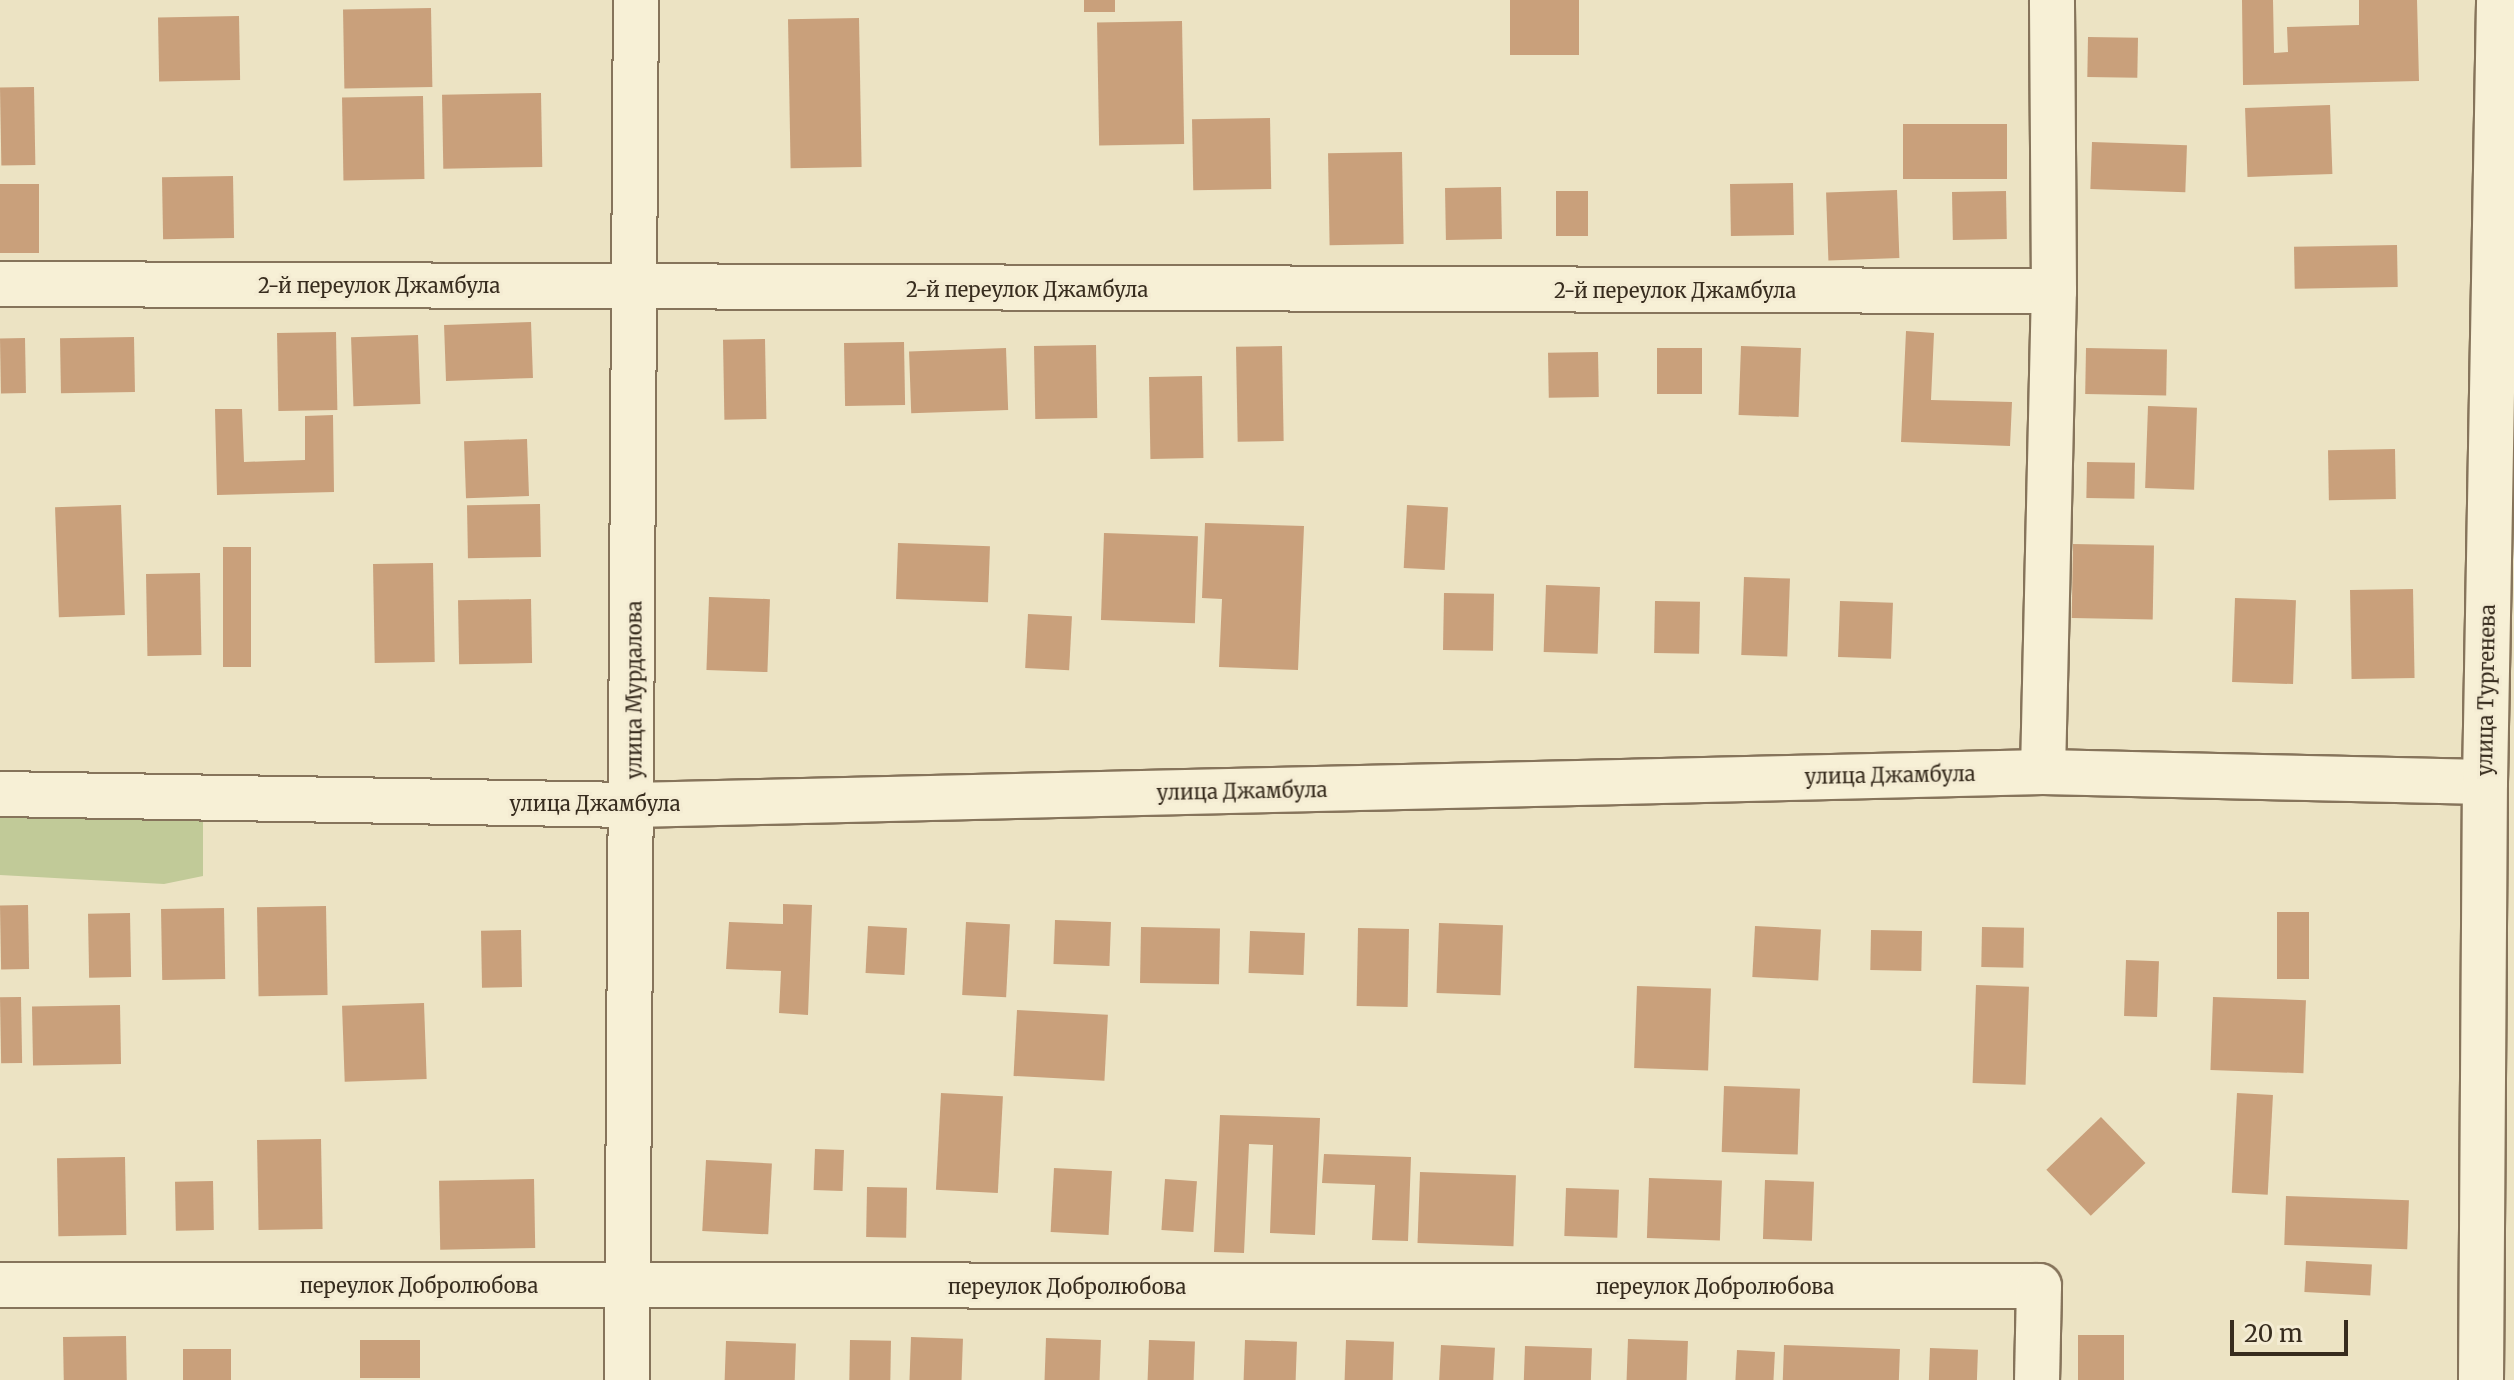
<!DOCTYPE html>
<html>
<head>
<meta charset="utf-8">
<style>
  body { margin:0 }
  #map { position:relative; width:2514px; height:1380px; overflow:hidden; background:#ece3c3; font-family:Merriweather,serif }
  div>[style] { position:absolute }
  [style*='--x'] { left:calc(var(--x)*1px); top:calc(var(--y)*1px); width:calc(var(--w)*1px); rotate:calc(var(--a)*1deg) }
  .green>* { inset:0; background:#c1ca98 }
  .building>* { inset:0; background:#c9a07b; transform-origin:0 0 }
  .roads { filter:drop-shadow(2px 0 #86745b) drop-shadow(-2px 0 #86745b) drop-shadow(0 2px #86745b) drop-shadow(0 -2px #86745b) }
  .minor>* { height:44px; margin:-22px; padding:0 22px; transform-origin:22px; border-radius:22px; background:#f7f0d6 }
  span { translate:-50% -50%; white-space:nowrap; text-align:center; line-height:1.15; -webkit-text-stroke:6px #f4ecd3; paint-order:stroke }
  .street-label { font-size:20px; color:#372c1e }
  .scale { position:absolute; left:2230px; top:1320px; width:118px; height:36px; box-sizing:border-box; border:4px solid #372c1e; border-top:0; padding-left:10px; font-size:24px; line-height:28px; white-space:nowrap; color:#372c1e; -webkit-text-stroke:6px #f4ecd3; paint-order:stroke }
</style>
</head>
<body>
<div id="map">
  <div class="green">
    <div style="clip-path:polygon(0 812px,203px 815px,203px 876px,164px 884px,0 875px)"></div>
  </div>
  <div class="building">
    <div style="left:1084px;top:0;width:31px;height:12px"></div>
    <div style="left:1510px;top:0;width:69px;height:55px"></div>
    <div style="clip-path:polygon(2242px 0,2273px 0,2274px 53px,2288px 52px,2287px 27px,2359px 25px,2359px 0,2417px 0,2419px 81px,2243px 85px)"></div>
    <div style="left:431px;top:8px;width:79px;height:88px;rotate:89deg"></div>
    <div style="left:239px;top:16px;width:64px;height:81px;rotate:89deg"></div>
    <div style="left:859px;top:18px;width:149px;height:71px;rotate:89deg"></div>
    <div style="left:1182px;top:21px;width:123px;height:85px;rotate:89deg"></div>
    <div style="left:2088px;top:37px;width:50px;height:40px;rotate:1deg"></div>
    <div style="left:34px;top:87px;width:78px;height:34px;rotate:89deg"></div>
    <div style="left:541px;top:93px;width:74px;height:99px;rotate:89deg"></div>
    <div style="left:423px;top:96px;width:83px;height:81px;rotate:89deg"></div>
    <div style="left:2330px;top:105px;width:69px;height:85px;rotate:88deg"></div>
    <div style="left:1270px;top:118px;width:71px;height:78px;rotate:89deg"></div>
    <div style="left:2007px;top:124px;width:55px;height:104px;rotate:90deg"></div>
    <div style="left:2092px;top:142px;width:95px;height:47px;rotate:2deg"></div>
    <div style="left:1402px;top:152px;width:92px;height:74px;rotate:89deg"></div>
    <div style="left:233px;top:176px;width:62px;height:71px;rotate:89deg"></div>
    <div style="left:1793px;top:183px;width:52px;height:63px;rotate:89deg"></div>
    <div style="left:0;top:184px;width:39px;height:69px"></div>
    <div style="left:1501px;top:187px;width:52px;height:56px;rotate:89deg"></div>
    <div style="left:1897px;top:190px;width:68px;height:71px;rotate:88deg"></div>
    <div style="left:1588px;top:191px;width:45px;height:32px;rotate:90deg"></div>
    <div style="left:2006px;top:191px;width:48px;height:54px;rotate:89deg"></div>
    <div style="left:2397px;top:245px;width:42px;height:103px;rotate:89deg"></div>
    <div style="left:531px;top:322px;width:56px;height:87px;rotate:88deg"></div>
    <div style="clip-path:polygon(1906px 331px,1934px 333px,1931px 400px,2012px 402px,2010px 446px,1901px 442px)"></div>
    <div style="left:336px;top:332px;width:78px;height:59px;rotate:89deg"></div>
    <div style="left:418px;top:335px;width:69px;height:67px;rotate:88deg"></div>
    <div style="left:134px;top:337px;width:55px;height:74px;rotate:89deg"></div>
    <div style="left:25px;top:338px;width:55px;height:25px;rotate:89deg"></div>
    <div style="left:765px;top:339px;width:80px;height:42px;rotate:89deg"></div>
    <div style="left:904px;top:342px;width:63px;height:60px;rotate:89deg"></div>
    <div style="left:1096px;top:345px;width:73px;height:62px;rotate:89deg"></div>
    <div style="left:1282px;top:346px;width:95px;height:46px;rotate:89deg"></div>
    <div style="left:1741px;top:346px;width:60px;height:69px;rotate:2deg"></div>
    <div style="left:1006px;top:348px;width:62px;height:97px;rotate:88deg"></div>
    <div style="left:1702px;top:348px;width:46px;height:45px;rotate:90deg"></div>
    <div style="left:2086px;top:348px;width:81px;height:46px;rotate:1deg"></div>
    <div style="left:1598px;top:352px;width:45px;height:50px;rotate:89deg"></div>
    <div style="left:1202px;top:376px;width:82px;height:53px;rotate:89deg"></div>
    <div style="left:2148px;top:406px;width:49px;height:82px;rotate:2deg"></div>
    <div style="clip-path:polygon(215px 409px,242px 409px,244px 462px,305px 460px,305px 416px,333px 415px,334px 492px,217px 495px)"></div>
    <div style="left:527px;top:439px;width:57px;height:63px;rotate:88deg"></div>
    <div style="left:2395px;top:449px;width:50px;height:67px;rotate:89deg"></div>
    <div style="left:2087px;top:462px;width:48px;height:36px;rotate:1deg"></div>
    <div style="left:540px;top:504px;width:53px;height:73px;rotate:89deg"></div>
    <div style="left:121px;top:505px;width:110px;height:66px;rotate:88deg"></div>
    <div style="left:1407px;top:505px;width:41px;height:63px;rotate:3deg"></div>
    <div style="clip-path:polygon(1205px 523px,1304px 526px,1298px 670px,1219px 667px,1222px 599px,1202px 598px)"></div>
    <div style="left:1104px;top:533px;width:94px;height:87px;rotate:2deg"></div>
    <div style="left:898px;top:543px;width:92px;height:56px;rotate:2deg"></div>
    <div style="left:2073px;top:544px;width:81px;height:74px;rotate:1deg"></div>
    <div style="left:223px;top:547px;width:28px;height:120px"></div>
    <div style="left:433px;top:563px;width:99px;height:60px;rotate:89deg"></div>
    <div style="left:200px;top:573px;width:82px;height:54px;rotate:89deg"></div>
    <div style="left:1744px;top:577px;width:46px;height:78px;rotate:2deg"></div>
    <div style="left:1546px;top:585px;width:54px;height:67px;rotate:2deg"></div>
    <div style="left:2413px;top:589px;width:89px;height:63px;rotate:89deg"></div>
    <div style="left:1444px;top:593px;width:50px;height:57px;rotate:1deg"></div>
    <div style="left:709px;top:597px;width:61px;height:73px;rotate:2deg"></div>
    <div style="left:2235px;top:598px;width:61px;height:84px;rotate:2deg"></div>
    <div style="left:531px;top:599px;width:64px;height:73px;rotate:89deg"></div>
    <div style="left:1655px;top:601px;width:45px;height:52px;rotate:1deg"></div>
    <div style="left:1840px;top:601px;width:53px;height:56px;rotate:2deg"></div>
    <div style="left:1028px;top:614px;width:44px;height:54px;rotate:3deg"></div>
    <div style="clip-path:polygon(783px 904px,812px 905px,808px 1015px,779px 1013px,781px 971px,726px 969px,729px 922px,783px 924px)"></div>
    <div style="left:28px;top:905px;width:64px;height:28px;rotate:89deg"></div>
    <div style="left:326px;top:906px;width:89px;height:69px;rotate:89deg"></div>
    <div style="left:224px;top:908px;width:71px;height:63px;rotate:89deg"></div>
    <div style="left:2277px;top:912px;width:32px;height:67px"></div>
    <div style="left:130px;top:913px;width:64px;height:42px;rotate:89deg"></div>
    <div style="left:1055px;top:920px;width:56px;height:44px;rotate:2deg"></div>
    <div style="left:966px;top:922px;width:44px;height:73px;rotate:3deg"></div>
    <div style="left:1439px;top:923px;width:64px;height:70px;rotate:2deg"></div>
    <div style="left:868px;top:926px;width:39px;height:47px;rotate:3deg"></div>
    <div style="left:1755px;top:926px;width:66px;height:51px;rotate:3deg"></div>
    <div style="left:1141px;top:927px;width:79px;height:56px;rotate:1deg"></div>
    <div style="left:1982px;top:927px;width:42px;height:40px;rotate:1deg"></div>
    <div style="left:1358px;top:928px;width:51px;height:78px;rotate:1deg"></div>
    <div style="left:521px;top:930px;width:57px;height:40px;rotate:89deg"></div>
    <div style="left:1871px;top:930px;width:51px;height:40px;rotate:1deg"></div>
    <div style="left:1250px;top:931px;width:55px;height:42px;rotate:2deg"></div>
    <div style="left:2126px;top:960px;width:33px;height:56px;rotate:2deg"></div>
    <div style="left:1976px;top:985px;width:53px;height:98px;rotate:2deg"></div>
    <div style="left:1637px;top:986px;width:74px;height:82px;rotate:2deg"></div>
    <div style="left:21px;top:997px;width:66px;height:21px;rotate:89deg"></div>
    <div style="left:2213px;top:997px;width:93px;height:73px;rotate:2deg"></div>
    <div style="left:424px;top:1003px;width:76px;height:82px;rotate:88deg"></div>
    <div style="left:120px;top:1005px;width:59px;height:88px;rotate:89deg"></div>
    <div style="left:1017px;top:1010px;width:91px;height:66px;rotate:3deg"></div>
    <div style="left:1724px;top:1086px;width:76px;height:66px;rotate:2deg"></div>
    <div style="left:941px;top:1093px;width:62px;height:97px;rotate:3deg"></div>
    <div style="left:2237px;top:1093px;width:36px;height:100px;rotate:3deg"></div>
    <div style="clip-path:polygon(1220px 1115px,1320px 1118px,1315px 1235px,1270px 1233px,1273px 1145px,1249px 1144px,1244px 1253px,1214px 1252px)"></div>
    <div style="left:2101px;top:1117px;width:64px;height:76px;rotate:46deg"></div>
    <div style="left:321px;top:1139px;width:90px;height:64px;rotate:89deg"></div>
    <div style="left:815px;top:1149px;width:29px;height:41px;rotate:2deg"></div>
    <div style="clip-path:polygon(1324px 1154px,1411px 1157px,1408px 1241px,1372px 1240px,1375px 1185px,1322px 1183px)"></div>
    <div style="left:125px;top:1157px;width:78px;height:68px;rotate:89deg"></div>
    <div style="left:706px;top:1160px;width:66px;height:71px;rotate:3deg"></div>
    <div style="left:1054px;top:1168px;width:58px;height:64px;rotate:3deg"></div>
    <div style="left:1420px;top:1172px;width:96px;height:71px;rotate:2deg"></div>
    <div style="left:1649px;top:1178px;width:73px;height:60px;rotate:2deg"></div>
    <div style="left:534px;top:1179px;width:69px;height:95px;rotate:89deg"></div>
    <div style="left:1165px;top:1179px;width:32px;height:51px;rotate:4deg"></div>
    <div style="left:1765px;top:1180px;width:49px;height:59px;rotate:2deg"></div>
    <div style="left:213px;top:1181px;width:49px;height:38px;rotate:89deg"></div>
    <div style="left:867px;top:1187px;width:40px;height:50px;rotate:1deg"></div>
    <div style="left:1566px;top:1188px;width:53px;height:48px;rotate:2deg"></div>
    <div style="left:2286px;top:1196px;width:123px;height:49px;rotate:2deg"></div>
    <div style="left:2306px;top:1261px;width:66px;height:31px;rotate:3deg"></div>
    <div style="left:2078px;top:1335px;width:46px;height:45px"></div>
    <div style="left:126px;top:1336px;width:44px;height:63px;rotate:89deg"></div>
    <div style="left:911px;top:1337px;width:52px;height:43px;rotate:2deg"></div>
    <div style="left:1046px;top:1338px;width:55px;height:42px;rotate:2deg"></div>
    <div style="left:1628px;top:1339px;width:60px;height:41px;rotate:2deg"></div>
    <div style="left:420px;top:1340px;width:38px;height:60px;rotate:90deg"></div>
    <div style="left:850px;top:1340px;width:41px;height:40px;rotate:1deg"></div>
    <div style="left:1149px;top:1340px;width:46px;height:40px;rotate:2deg"></div>
    <div style="left:1245px;top:1340px;width:52px;height:40px;rotate:2deg"></div>
    <div style="left:1346px;top:1340px;width:48px;height:40px;rotate:2deg"></div>
    <div style="left:726px;top:1341px;width:70px;height:39px;rotate:2deg"></div>
    <div style="left:1441px;top:1345px;width:54px;height:35px;rotate:3deg"></div>
    <div style="left:1784px;top:1345px;width:116px;height:35px;rotate:2deg"></div>
    <div style="left:1525px;top:1346px;width:67px;height:34px;rotate:2deg"></div>
    <div style="left:1930px;top:1348px;width:48px;height:32px;rotate:2deg"></div>
    <div style="left:183px;top:1349px;width:48px;height:31px"></div>
    <div style="left:1737px;top:1350px;width:38px;height:30px;rotate:3deg"></div>
  </div>
  <div class="roads">
    <div class="minor">
      <div style="--x:0;--y:284;--w:2054;--a:0.2"></div>
      <div style="--x:2043;--y:772;--w:481;--a:-88.7"></div>
      <div style="--x:2054;--y:291;--w:291;--a:-90.4"></div>
      <div style="--x:0;--y:794;--w:633;--a:1"></div>
      <div style="--x:633;--y:805;--w:1410;--a:-1.34"></div>
      <div style="--x:2043;--y:772;--w:442;--a:1.3"></div>
      <div style="--x:0;--y:1285;--w:2039;--a:0.03"></div>
      <div style="--x:2039;--y:1286;--w:94;--a:91.2"></div>
      <div style="--x:627;--y:1380;--w:1380;--a:-89.63"></div>
      <div style="--x:2481;--y:1380;--w:598;--a:-89.62"></div>
      <div style="--x:2485;--y:782;--w:782;--a:-88.97"></div>
    </div>
  </div>
  <div class="street-label">
    <span style="left:379px;top:285px">2-й переулок Джамбула</span>
    <span style="left:1027px;top:289px">2-й переулок Джамбула</span>
    <span style="left:1675px;top:290px">2-й переулок Джамбула</span>
    <span style="left:634px;top:690px;rotate:-90deg">улица Мурдалова</span>
    <span style="left:2486px;top:690px;rotate:-89deg">улица Тургенева</span>
    <span style="left:1890px;top:775px;rotate:-1deg">улица Джамбула</span>
    <span style="left:1242px;top:791px;rotate:-1deg">улица Джамбула</span>
    <span style="left:595px;top:803px">улица Джамбула</span>
    <span style="left:419px;top:1285px">переулок Добролюбова</span>
    <span style="left:1067px;top:1286px">переулок Добролюбова</span>
    <span style="left:1715px;top:1286px">переулок Добролюбова</span>
  </div>
  <div class="scale">20 m</div>
</div>
</body>
</html>
